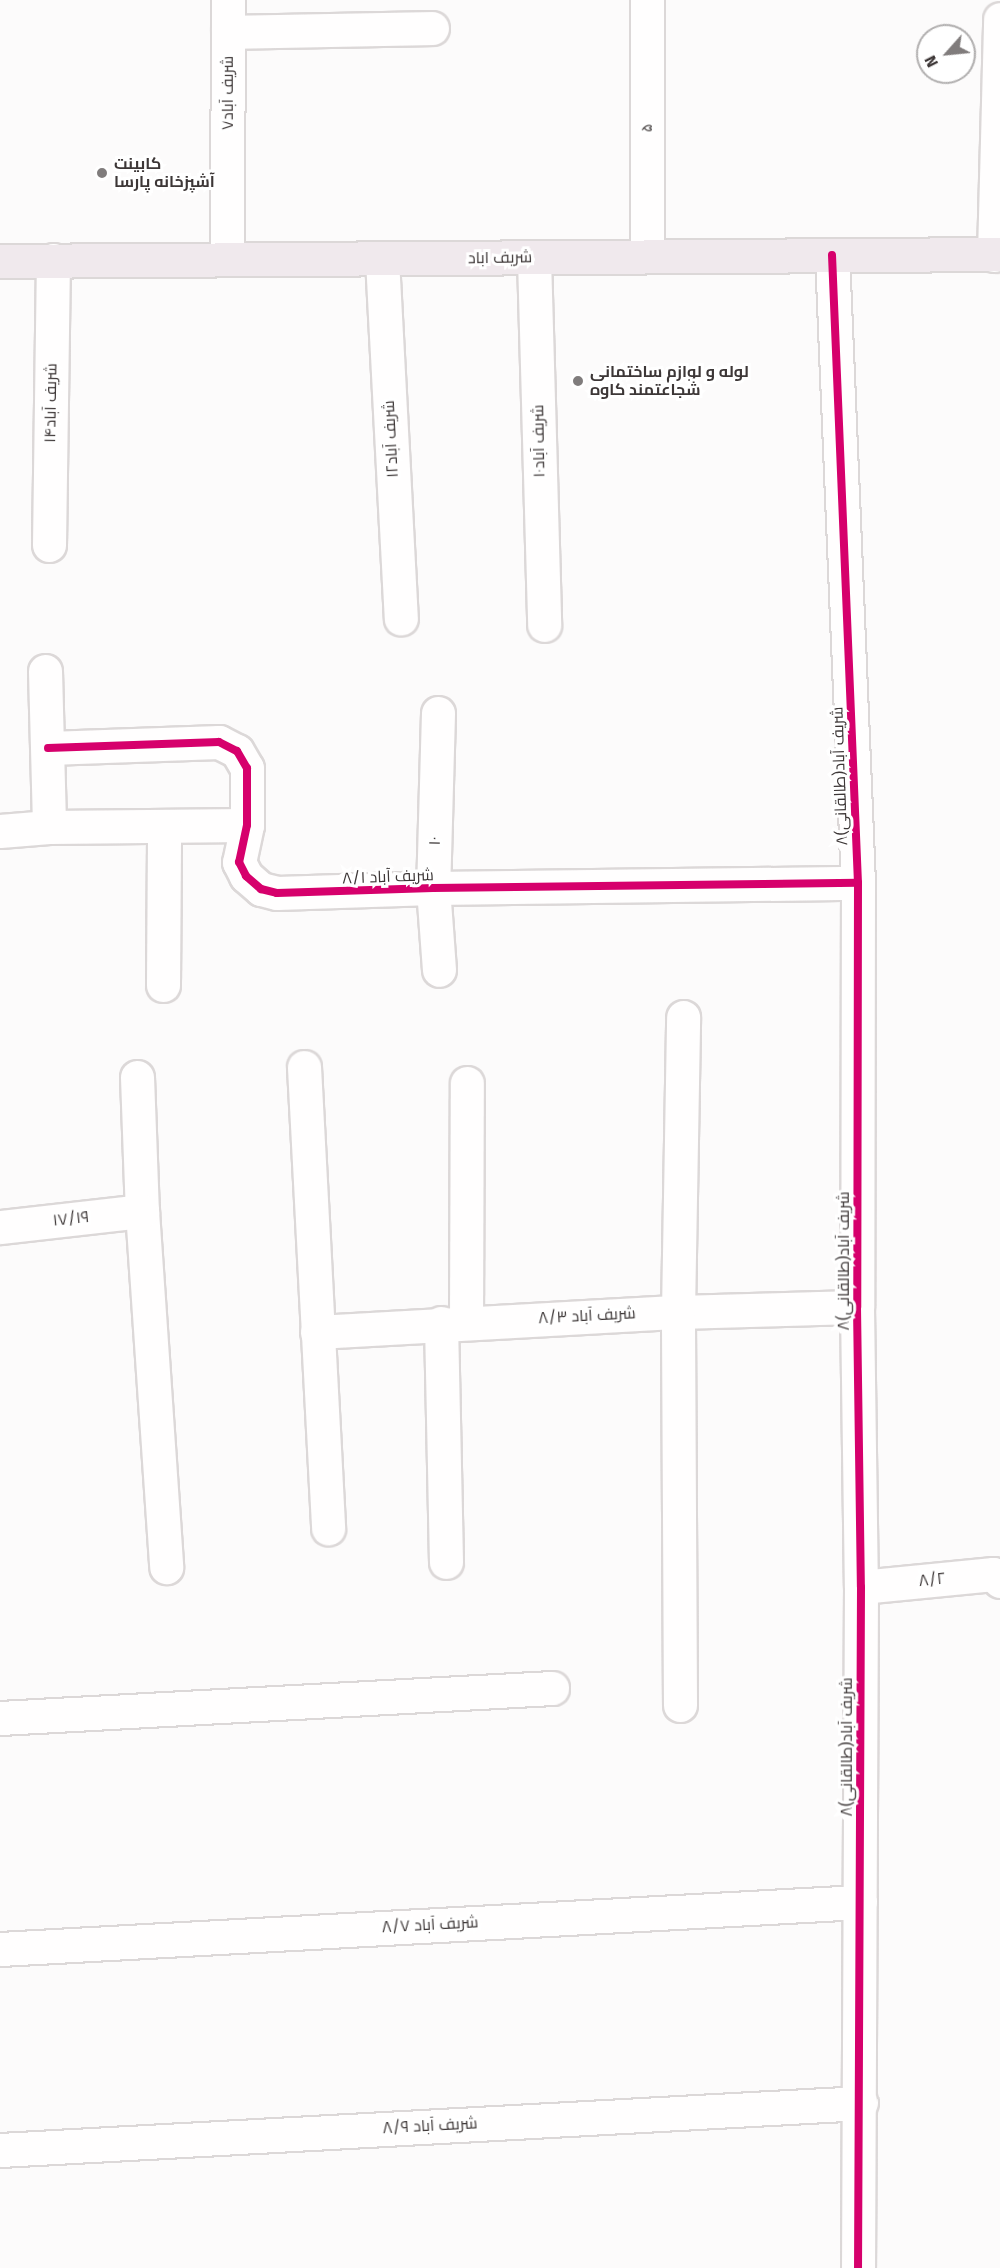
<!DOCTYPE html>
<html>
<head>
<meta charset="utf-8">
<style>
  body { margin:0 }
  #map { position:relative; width:1000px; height:2268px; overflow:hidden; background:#fcfbfb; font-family:"Fira Sans",Cairo,sans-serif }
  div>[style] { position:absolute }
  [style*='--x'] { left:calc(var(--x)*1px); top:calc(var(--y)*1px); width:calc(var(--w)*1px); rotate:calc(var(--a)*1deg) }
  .roads { filter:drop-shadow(2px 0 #dcd8d8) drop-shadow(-2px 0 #dcd8d8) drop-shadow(0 2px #dcd8d8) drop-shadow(0 -2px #dcd8d8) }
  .minor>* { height:33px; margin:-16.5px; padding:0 16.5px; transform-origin:16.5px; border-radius:16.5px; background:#fffefe }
  .major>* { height:33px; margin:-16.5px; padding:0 16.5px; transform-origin:16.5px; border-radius:16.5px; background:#f0e9ed }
  .cycleway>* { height:8px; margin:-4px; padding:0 4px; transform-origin:4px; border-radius:4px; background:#d6006c }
  .dots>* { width:16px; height:16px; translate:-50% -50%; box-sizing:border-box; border:3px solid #fff; border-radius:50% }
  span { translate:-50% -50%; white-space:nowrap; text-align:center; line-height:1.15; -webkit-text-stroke:6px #fff; paint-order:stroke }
  .street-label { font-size:16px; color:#3d3737 }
  .poi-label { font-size:16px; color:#3d3737; font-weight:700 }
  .left { translate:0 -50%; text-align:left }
  .north { position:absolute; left:916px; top:24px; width:60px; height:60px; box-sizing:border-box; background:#fff; border:2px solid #b1afaf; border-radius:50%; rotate:243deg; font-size:16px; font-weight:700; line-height:24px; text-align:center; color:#3d3737 }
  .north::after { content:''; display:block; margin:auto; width:21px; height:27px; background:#807c7c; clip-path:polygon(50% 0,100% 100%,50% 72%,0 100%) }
</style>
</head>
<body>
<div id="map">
  <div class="roads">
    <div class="minor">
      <div style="--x:228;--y:32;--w:204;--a:-1.1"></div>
      <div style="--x:832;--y:255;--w:629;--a:87.63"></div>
      <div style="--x:858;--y:883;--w:424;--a:90.1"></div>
      <div style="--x:857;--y:1307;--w:280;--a:89.2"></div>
      <div style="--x:861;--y:1587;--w:681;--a:90.25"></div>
      <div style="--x:994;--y:255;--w:236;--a:-88.5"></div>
      <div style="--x:647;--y:256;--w:256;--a:-90"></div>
      <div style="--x:534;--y:258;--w:367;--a:88.4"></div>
      <div style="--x:227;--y:259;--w:259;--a:-89.8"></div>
      <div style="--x:382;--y:259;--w:360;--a:87"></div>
      <div style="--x:49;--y:545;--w:285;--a:-89.2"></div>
      <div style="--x:45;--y:671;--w:156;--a:88.5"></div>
      <div style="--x:438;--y:713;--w:175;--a:91.6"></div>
      <div style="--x:433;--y:888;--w:82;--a:85.8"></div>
      <div style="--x:48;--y:748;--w:171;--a:-2"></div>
      <div style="--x:219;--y:742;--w:20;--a:27"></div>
      <div style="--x:237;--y:751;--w:20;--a:60"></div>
      <div style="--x:247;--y:768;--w:57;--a:90"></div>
      <div style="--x:247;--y:825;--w:38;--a:102"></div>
      <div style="--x:239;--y:862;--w:16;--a:63"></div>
      <div style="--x:246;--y:876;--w:20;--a:41"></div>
      <div style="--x:261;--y:889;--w:16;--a:14"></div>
      <div style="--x:277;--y:893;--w:156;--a:-1.8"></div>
      <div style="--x:433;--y:888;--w:425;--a:-0.7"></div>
      <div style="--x:0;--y:831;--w:49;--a:-4.7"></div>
      <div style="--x:49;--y:827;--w:198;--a:-0.6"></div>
      <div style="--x:163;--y:985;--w:158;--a:-89.6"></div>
      <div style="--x:304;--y:1067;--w:462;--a:87"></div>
      <div style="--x:137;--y:1077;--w:134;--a:87.9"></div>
      <div style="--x:142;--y:1211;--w:357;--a:86.1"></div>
      <div style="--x:0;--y:1227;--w:143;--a:-6.4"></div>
      <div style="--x:466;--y:1322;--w:239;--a:-89.8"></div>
      <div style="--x:441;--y:1323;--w:239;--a:88.8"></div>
      <div style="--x:317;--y:1332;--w:362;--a:-3.2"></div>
      <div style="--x:678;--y:1312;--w:179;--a:-1.6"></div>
      <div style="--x:861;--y:1587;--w:133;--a:-5.6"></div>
      <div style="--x:993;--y:1574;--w:10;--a:45"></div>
      <div style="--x:680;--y:1705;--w:393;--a:-90.3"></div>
      <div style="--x:678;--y:1312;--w:295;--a:-89"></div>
      <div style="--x:0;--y:1718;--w:553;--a:-3.11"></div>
      <div style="--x:0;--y:1949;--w:861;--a:-3.13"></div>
      <div style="--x:0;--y:2150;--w:862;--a:-3.12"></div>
    </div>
    <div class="major">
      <div style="--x:0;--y:261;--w:1000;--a:-0.4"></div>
    </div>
  </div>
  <div class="cycleway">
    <div style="--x:832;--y:255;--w:629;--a:87.63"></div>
    <div style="--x:858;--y:883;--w:424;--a:90.1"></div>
    <div style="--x:857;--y:1307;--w:280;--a:89.2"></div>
    <div style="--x:861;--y:1587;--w:681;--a:90.25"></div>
    <div style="--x:48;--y:748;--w:171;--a:-2"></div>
    <div style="--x:219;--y:742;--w:20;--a:27"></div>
    <div style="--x:237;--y:751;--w:20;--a:60"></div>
    <div style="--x:247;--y:768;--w:57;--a:90"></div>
    <div style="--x:247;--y:825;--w:38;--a:102"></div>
    <div style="--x:239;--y:862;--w:16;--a:63"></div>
    <div style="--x:246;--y:876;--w:20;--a:41"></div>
    <div style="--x:261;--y:889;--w:16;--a:14"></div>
    <div style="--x:277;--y:893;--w:156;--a:-1.8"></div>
    <div style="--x:433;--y:888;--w:425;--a:-0.7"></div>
  </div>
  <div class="dots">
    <div style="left:102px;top:173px;background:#807c7c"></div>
    <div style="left:578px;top:381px;background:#807c7c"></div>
  </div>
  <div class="street-label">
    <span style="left:228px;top:93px;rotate:-90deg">شریف آباد۷</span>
    <span style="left:647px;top:128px;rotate:-90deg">۵</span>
    <span style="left:500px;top:258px;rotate:-1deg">شریف اباد</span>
    <span style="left:51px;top:403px;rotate:-89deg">شریف آباد۱۴</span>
    <span style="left:391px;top:439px;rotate:-93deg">شریف آباد۱۲</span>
    <span style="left:539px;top:441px;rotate:-91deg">شریف آباد۱۰</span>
    <span style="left:840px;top:776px;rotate:-92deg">۸شریف آباد(طالقانی)</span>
    <span style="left:435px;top:841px;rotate:-89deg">۱۰</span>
    <span style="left:388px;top:877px;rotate:-2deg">شریف آباد ۸/۱</span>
    <span style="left:71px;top:1219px;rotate:-6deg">۱۷/۱۹</span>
    <span style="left:844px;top:1261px;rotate:-90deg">۸شریف آباد(طالقانی)</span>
    <span style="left:587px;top:1316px;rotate:-3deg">شریف آباد ۸/۳</span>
    <span style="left:932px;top:1580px;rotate:-6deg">۸/۲</span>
    <span style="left:847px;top:1747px;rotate:-90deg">۸شریف آباد(طالقانی)</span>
    <span style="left:430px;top:1925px;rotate:-3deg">شریف آباد ۸/۷</span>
    <span style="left:430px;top:2126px;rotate:-3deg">شریف آباد ۸/۹</span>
  </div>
  <div class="poi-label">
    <span class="left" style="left:114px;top:173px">کابینت<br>آشپزخانه پارسا</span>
    <span class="left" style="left:590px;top:381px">لوله و لوازم ساختمانی<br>شجاعتمند کاوه</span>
  </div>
  <div class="north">N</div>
</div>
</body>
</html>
